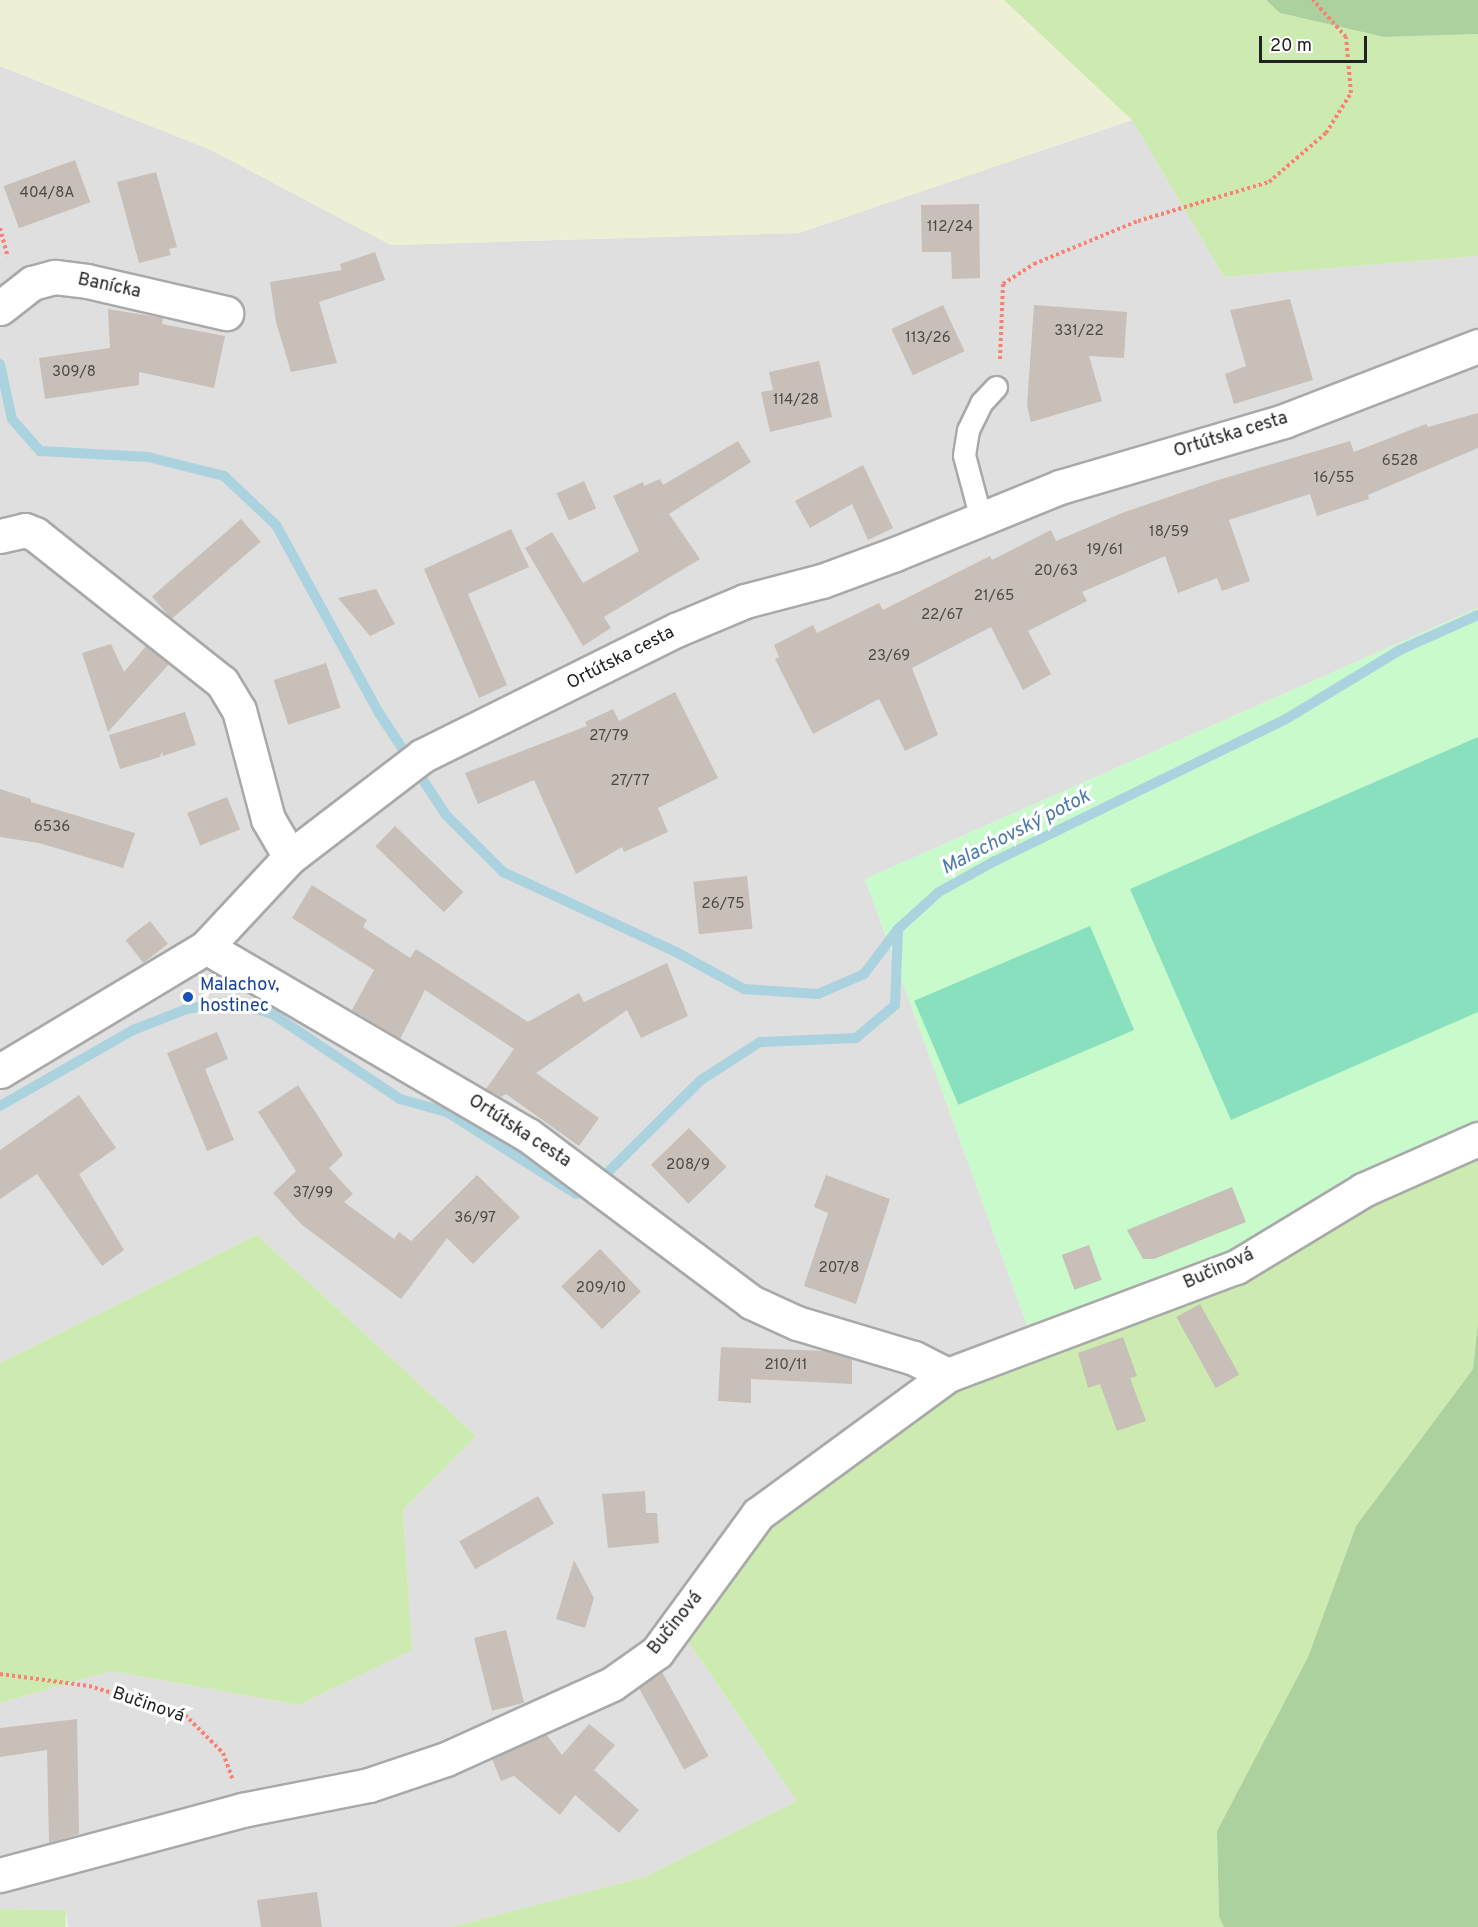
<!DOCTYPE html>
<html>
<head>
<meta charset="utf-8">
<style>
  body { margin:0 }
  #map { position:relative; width:1478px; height:1927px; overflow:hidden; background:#f2efe9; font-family:Overpass,sans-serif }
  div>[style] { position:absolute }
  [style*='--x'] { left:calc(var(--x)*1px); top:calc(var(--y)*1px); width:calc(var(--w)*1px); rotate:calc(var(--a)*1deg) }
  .residential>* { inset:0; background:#e0dfdf }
  .farmland>* { inset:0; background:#eef0d5 }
  .grass>* { inset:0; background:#cdebb0; transform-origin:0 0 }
  .forest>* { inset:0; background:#add19e }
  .park>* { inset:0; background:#c8facc }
  .pitch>* { inset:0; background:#88e0be; transform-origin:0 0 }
  .stream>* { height:10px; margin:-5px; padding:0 5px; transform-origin:5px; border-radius:5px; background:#aad3df }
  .building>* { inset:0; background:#c7bfb8; transform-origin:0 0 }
  .path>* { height:4px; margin-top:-2px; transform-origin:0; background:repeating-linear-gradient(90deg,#fa8072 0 3px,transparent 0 6px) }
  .roads { filter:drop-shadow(2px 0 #a9a9a9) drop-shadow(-2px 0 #a9a9a9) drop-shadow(0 2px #a9a9a9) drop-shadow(0 -2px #a9a9a9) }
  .service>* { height:21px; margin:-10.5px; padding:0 10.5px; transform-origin:10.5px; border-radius:10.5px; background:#fff }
  .minor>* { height:33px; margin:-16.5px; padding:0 16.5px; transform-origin:16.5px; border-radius:16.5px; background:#fff }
  .dots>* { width:16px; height:16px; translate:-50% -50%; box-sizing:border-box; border:3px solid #fff; border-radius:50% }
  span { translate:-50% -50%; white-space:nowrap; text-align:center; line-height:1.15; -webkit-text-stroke:6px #fff; paint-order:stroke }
  .number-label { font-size:15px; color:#4b4948 }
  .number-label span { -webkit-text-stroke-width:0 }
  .street-label { font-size:18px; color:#222 }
  .transit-label { font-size:18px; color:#164399 }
  .left { translate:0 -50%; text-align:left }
  .water-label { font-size:20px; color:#4a7aab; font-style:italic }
  .scale { position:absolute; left:1259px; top:36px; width:108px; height:27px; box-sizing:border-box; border:3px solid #222; border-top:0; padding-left:8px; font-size:18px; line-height:21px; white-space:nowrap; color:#222; -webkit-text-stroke:4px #fff; paint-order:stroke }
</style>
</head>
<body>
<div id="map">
  <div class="residential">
    <div style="clip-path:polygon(0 66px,211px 150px,391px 245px,798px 233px,1132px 120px,1224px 277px,1478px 256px,1478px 608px,865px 879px,1031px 1336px,685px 1637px,797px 1801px,645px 1877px,451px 1927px,68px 1927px,66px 1910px,0 1909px,0 1703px,111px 1671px,299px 1705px,412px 1650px,403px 1510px,476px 1436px,257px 1235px,0 1363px)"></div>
  </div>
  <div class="farmland">
    <div style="clip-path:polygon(0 0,1004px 0,1132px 120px,799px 233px,391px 245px,211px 150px,0 66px)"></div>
  </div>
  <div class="grass">
    <div style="clip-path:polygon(1004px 0,1266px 0,1280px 13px,1384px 37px,1478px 34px,1478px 256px,1224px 277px,1132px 120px)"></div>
    <div style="clip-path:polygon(1478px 1155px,1478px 1323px,1473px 1369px,1356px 1526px,1308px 1657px,1217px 1831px,1219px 1917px,1224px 1927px,451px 1927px,645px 1877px,797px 1801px,685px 1637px,699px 1578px,923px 1379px,1376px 1203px)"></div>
    <div style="clip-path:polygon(257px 1235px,476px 1436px,403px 1510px,412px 1650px,299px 1705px,111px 1671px,0 1703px,0 1363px)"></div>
    <div style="left:0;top:1909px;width:66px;height:18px;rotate:1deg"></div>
  </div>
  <div class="forest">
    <div style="clip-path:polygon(1266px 0,1478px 0,1478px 34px,1384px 37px,1280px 13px)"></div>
    <div style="clip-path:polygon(1478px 1323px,1478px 1927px,1224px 1927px,1219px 1917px,1217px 1831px,1308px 1657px,1356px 1526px,1473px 1369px)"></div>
  </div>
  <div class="park">
    <div style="clip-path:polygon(1478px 608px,1478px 1155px,1376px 1203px,1031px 1336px,865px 879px)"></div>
  </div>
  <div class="pitch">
    <div style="clip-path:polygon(1478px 737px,1478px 1012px,1231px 1120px,1130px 889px)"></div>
    <div style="left:1090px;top:926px;width:113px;height:191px;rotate:67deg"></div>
  </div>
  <div class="stream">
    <div style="--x:0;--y:364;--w:56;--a:77.7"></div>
    <div style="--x:12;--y:419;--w:43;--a:48.8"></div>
    <div style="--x:40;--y:451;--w:108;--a:3.2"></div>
    <div style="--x:148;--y:457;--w:78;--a:14"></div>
    <div style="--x:224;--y:476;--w:71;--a:43.3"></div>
    <div style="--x:276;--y:525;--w:214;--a:61.3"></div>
    <div style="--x:379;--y:713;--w:122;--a:56.7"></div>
    <div style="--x:446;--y:815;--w:81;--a:45"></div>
    <div style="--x:503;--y:872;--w:191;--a:24.8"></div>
    <div style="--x:676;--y:952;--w:77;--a:28.6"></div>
    <div style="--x:744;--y:989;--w:74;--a:3.9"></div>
    <div style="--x:818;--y:994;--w:50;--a:-23.5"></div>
    <div style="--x:864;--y:974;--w:56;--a:-52.9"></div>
    <div style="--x:0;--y:1106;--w:153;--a:-29.7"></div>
    <div style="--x:133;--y:1030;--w:58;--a:-21.3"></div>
    <div style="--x:187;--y:1009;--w:34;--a:-10"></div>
    <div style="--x:220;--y:1003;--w:21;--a:3"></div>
    <div style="--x:241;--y:1004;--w:35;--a:18"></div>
    <div style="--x:274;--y:1015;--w:151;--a:33.7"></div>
    <div style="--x:400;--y:1099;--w:49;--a:15.5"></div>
    <div style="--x:447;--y:1112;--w:153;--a:32.4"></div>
    <div style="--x:576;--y:1194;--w:37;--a:-34"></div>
    <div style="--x:607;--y:1173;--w:132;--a:-44.7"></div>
    <div style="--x:701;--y:1080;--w:70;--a:-32.8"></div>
    <div style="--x:760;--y:1042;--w:96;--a:-2.4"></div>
    <div style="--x:856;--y:1038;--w:51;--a:-40.2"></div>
    <div style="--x:895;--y:1005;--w:76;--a:-87.7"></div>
    <div style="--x:898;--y:929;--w:55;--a:-42.1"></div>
    <div style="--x:939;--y:892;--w:64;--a:-29"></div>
    <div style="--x:995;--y:861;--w:324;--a:-26"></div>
    <div style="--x:1286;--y:719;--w:133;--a:-31.2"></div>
    <div style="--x:1400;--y:650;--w:85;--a:-24.2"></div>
  </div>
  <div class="building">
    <div style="left:75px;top:160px;width:45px;height:76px;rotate:70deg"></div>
    <div style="clip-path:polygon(156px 172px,177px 247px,169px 249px,171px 255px,139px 263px,117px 182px)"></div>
    <div style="clip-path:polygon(979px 204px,980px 278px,952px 279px,951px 252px,922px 252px,921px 205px)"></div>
    <div style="clip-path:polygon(375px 252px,385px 280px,319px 302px,337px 363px,291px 372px,276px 322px,270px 282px,342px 270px,340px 264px)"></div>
    <div style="clip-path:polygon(1290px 299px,1313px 380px,1234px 404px,1225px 374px,1246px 366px,1230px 310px)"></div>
    <div style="left:943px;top:305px;width:51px;height:57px;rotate:65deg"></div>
    <div style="clip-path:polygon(1034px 305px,1127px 312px,1124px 358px,1089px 356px,1102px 401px,1031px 422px,1027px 406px)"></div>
    <div style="clip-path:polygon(108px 309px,163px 318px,162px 324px,225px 336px,214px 388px,139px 372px,139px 385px,45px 399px,39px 358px,110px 348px)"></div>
    <div style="clip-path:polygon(819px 361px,832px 417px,770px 432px,761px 392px,773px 390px,769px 372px)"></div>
    <div style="clip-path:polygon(1478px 413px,1478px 448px,1368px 495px,1369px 499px,1317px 516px,1310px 494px,1229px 520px,1250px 581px,1222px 591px,1217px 578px,1178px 593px,1165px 556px,1082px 592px,1087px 601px,1028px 631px,1051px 674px,1023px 690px,991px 627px,912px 668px,938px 735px,905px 751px,879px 699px,813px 734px,775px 659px,779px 657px,774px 645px,813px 625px,817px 633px,879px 603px,883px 610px,990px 556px,992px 560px,1051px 530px,1056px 541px,1122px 513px,1215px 481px,1350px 441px,1354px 452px,1426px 424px,1428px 427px)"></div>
    <div style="clip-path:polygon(738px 441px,751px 462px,669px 514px,700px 559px,604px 617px,611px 628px,583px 646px,525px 548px,552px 532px,583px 583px,639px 551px,613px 496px,643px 482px,644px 486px,660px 479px,663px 485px)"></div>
    <div style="clip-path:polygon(863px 465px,893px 528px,868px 540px,852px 504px,810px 528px,795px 501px)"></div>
    <div style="left:584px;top:481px;width:30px;height:30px;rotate:66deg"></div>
    <div style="left:241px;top:519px;width:30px;height:118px;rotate:49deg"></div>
    <div style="clip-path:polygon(511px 529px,529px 567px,468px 594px,507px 685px,479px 698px,424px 569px)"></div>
    <div style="clip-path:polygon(376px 589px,395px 624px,370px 636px,338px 598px)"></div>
    <div style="clip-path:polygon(111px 644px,124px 672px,146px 646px,169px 664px,108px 732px,82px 653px)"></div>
    <div style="left:326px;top:663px;width:47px;height:55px;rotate:72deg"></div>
    <div style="clip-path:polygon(675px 692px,718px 778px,658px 808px,668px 832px,624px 852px,622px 847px,576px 874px,534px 780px,478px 804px,465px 773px,587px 726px,585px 722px,613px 709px,619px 721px)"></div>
    <div style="clip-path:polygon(185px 712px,196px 745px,163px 756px,162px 752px,160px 757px,120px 769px,109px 735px)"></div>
    <div style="clip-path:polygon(0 789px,31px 799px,31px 802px,135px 833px,123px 868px,39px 843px,0 837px)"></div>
    <div style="left:227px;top:797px;width:35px;height:43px;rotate:68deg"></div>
    <div style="left:395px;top:826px;width:95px;height:28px;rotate:44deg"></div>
    <div style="left:747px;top:876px;width:53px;height:54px;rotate:84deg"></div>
    <div style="clip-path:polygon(312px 885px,367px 920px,363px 927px,410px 958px,416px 949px,528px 1022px,579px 993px,584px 1002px,667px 963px,688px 1016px,641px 1038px,627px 1010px,536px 1073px,599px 1118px,579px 1146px,506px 1094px,501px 1097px,486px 1089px,514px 1049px,425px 990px,400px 1039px,352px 1010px,374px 970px,292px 918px)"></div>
    <div style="left:150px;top:921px;width:29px;height:31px;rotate:52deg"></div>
    <div style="clip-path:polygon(217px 1032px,228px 1059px,205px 1069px,234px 1140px,207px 1151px,167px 1053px)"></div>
    <div style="clip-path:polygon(298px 1085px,343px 1155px,329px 1168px,353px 1194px,344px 1202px,394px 1239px,399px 1232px,411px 1241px,477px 1175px,520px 1217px,473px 1264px,447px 1238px,401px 1299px,301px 1224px,273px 1193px,296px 1171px,258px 1112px)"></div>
    <div style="clip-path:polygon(79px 1095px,116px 1148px,79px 1174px,124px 1250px,102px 1266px,37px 1174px,0 1199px,0 1150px)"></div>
    <div style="left:689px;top:1128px;width:54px;height:53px;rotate:46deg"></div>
    <div style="clip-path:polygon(826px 1175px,890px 1199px,856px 1304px,804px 1286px,828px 1213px,814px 1207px)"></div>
    <div style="clip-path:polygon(1232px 1187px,1246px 1222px,1154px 1259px,1143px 1259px,1127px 1230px)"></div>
    <div style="left:1089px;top:1245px;width:37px;height:29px;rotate:70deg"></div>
    <div style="left:600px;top:1249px;width:59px;height:54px;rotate:46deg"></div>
    <div style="left:1200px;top:1304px;width:81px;height:27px;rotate:61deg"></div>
    <div style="clip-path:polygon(1123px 1337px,1137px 1376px,1130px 1378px,1146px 1421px,1117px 1431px,1100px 1384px,1088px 1388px,1078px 1353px)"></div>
    <div style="clip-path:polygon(721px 1347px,826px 1351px,852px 1359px,852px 1384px,751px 1379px,751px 1403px,718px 1401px)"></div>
    <div style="clip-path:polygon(645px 1491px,646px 1513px,657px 1513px,659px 1543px,608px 1548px,602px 1494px)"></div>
    <div style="left:538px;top:1496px;width:32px;height:91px;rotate:60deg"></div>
    <div style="clip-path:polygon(574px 1560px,594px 1598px,585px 1628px,556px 1619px)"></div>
    <div style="left:506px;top:1630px;width:75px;height:33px;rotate:76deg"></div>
    <div style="left:662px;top:1672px;width:96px;height:28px;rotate:61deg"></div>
    <div style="clip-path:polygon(77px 1719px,79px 1834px,49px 1843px,47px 1750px,0 1757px,0 1728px)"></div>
    <div style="clip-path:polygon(589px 1724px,615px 1745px,594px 1770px,639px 1810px,619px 1833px,575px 1795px,560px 1815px,514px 1776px,501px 1781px,492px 1759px,546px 1734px,562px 1755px)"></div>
    <div style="clip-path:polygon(317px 1892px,322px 1927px,261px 1927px,257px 1900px)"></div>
  </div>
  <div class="path">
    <div style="--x:0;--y:228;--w:30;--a:75"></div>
    <div style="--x:1000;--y:359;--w:75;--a:-87.7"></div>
    <div style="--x:1003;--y:284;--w:37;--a:-33"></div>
    <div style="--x:1034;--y:264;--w:113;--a:-22.5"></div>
    <div style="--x:1138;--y:221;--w:137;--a:-16.6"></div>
    <div style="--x:1269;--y:182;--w:75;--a:-40.7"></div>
    <div style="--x:1326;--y:133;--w:47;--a:-58"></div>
    <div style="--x:1351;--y:93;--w:56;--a:-95.1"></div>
    <div style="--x:1346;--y:37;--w:50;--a:-131.7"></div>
    <div style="--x:0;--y:1674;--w:90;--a:7.7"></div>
    <div style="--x:89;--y:1686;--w:100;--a:16.8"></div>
    <div style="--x:185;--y:1715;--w:54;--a:45"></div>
    <div style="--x:223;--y:1753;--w:27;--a:70"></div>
  </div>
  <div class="roads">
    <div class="service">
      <div style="--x:981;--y:519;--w:66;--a:-104.9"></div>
      <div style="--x:964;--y:455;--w:25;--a:-81"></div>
      <div style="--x:968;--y:430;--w:30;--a:-64"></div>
      <div style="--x:981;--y:403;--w:22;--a:-47"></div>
    </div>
    <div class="minor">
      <div style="--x:0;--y:308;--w:41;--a:-38"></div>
      <div style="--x:32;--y:283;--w:24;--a:-15"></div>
      <div style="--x:55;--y:277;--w:32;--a:7"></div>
      <div style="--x:87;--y:281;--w:143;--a:13"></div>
      <div style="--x:0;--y:536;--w:26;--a:-13"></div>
      <div style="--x:25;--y:530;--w:11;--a:22"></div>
      <div style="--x:35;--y:534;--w:238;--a:38.4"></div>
      <div style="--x:222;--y:682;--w:33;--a:59"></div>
      <div style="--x:239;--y:710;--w:113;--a:75.1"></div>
      <div style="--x:268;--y:819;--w:44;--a:59.9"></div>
      <div style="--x:206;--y:947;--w:373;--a:30.3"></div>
      <div style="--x:528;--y:1135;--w:279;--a:36.8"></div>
      <div style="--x:751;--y:1302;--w:51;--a:24.5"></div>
      <div style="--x:797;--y:1323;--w:122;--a:16.7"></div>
      <div style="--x:914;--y:1358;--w:38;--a:27"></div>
      <div style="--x:0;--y:1071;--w:240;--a:-31"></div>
      <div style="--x:206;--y:947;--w:123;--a:-47"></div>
      <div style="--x:290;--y:857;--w:166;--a:-37.4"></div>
      <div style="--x:422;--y:756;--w:284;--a:-26.4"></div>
      <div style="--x:676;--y:630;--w:75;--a:-22.8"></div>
      <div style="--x:745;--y:601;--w:80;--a:-14.6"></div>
      <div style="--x:822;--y:581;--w:78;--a:-20.3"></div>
      <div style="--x:895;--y:554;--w:178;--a:-22.1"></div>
      <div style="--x:1060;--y:487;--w:234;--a:-16.4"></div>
      <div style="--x:1284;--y:421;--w:208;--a:-21.1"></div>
      <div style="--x:0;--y:1875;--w:251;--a:-15"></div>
      <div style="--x:242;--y:1810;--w:129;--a:-11.1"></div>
      <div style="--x:369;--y:1785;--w:81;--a:-18.7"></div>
      <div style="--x:446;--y:1759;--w:182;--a:-24.3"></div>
      <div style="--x:612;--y:1684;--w:55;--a:-35.4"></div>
      <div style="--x:657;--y:1652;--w:171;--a:-53.8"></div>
      <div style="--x:758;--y:1514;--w:235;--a:-36.2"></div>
      <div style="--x:948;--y:1375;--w:308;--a:-20.6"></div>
      <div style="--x:1236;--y:1267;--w:149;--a:-31.2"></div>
      <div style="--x:1363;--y:1190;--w:126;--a:-23.9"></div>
    </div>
  </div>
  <div class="dots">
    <div style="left:188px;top:997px;background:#1a4fb4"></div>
  </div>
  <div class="number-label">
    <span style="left:47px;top:194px">404/8A</span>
    <span style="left:950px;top:228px">112/24</span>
    <span style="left:1079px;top:332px">331/22</span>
    <span style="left:928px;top:339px">113/26</span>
    <span style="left:74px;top:373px">309/8</span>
    <span style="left:796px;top:401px">114/28</span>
    <span style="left:1400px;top:462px">6528</span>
    <span style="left:1334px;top:479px">16/55</span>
    <span style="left:1169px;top:533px">18/59</span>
    <span style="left:1105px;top:551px">19/61</span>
    <span style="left:1056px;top:572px">20/63</span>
    <span style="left:994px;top:597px">21/65</span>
    <span style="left:942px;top:616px">22/67</span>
    <span style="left:889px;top:657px">23/69</span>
    <span style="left:609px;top:737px">27/79</span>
    <span style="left:630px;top:782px">27/77</span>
    <span style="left:52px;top:828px">6536</span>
    <span style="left:723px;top:905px">26/75</span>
    <span style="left:688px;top:1166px">208/9</span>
    <span style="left:313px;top:1194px">37/99</span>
    <span style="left:475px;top:1219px">36/97</span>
    <span style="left:839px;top:1269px">207/8</span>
    <span style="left:601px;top:1289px">209/10</span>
    <span style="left:786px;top:1366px">210/11</span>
  </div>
  <div class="street-label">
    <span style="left:109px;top:287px;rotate:12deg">Banícka</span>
    <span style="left:1231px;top:436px;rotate:-17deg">Ortútska cesta</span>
    <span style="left:621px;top:659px;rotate:-27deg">Ortútska cesta</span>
    <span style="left:519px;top:1132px;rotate:33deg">Ortútska cesta</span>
    <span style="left:1219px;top:1270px;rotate:-24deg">Bučinová</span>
    <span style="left:676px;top:1624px;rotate:-51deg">Bučinová</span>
    <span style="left:148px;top:1706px;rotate:19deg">Bučinová</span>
  </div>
  <div class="transit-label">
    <span class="left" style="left:200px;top:997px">Malachov,<br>hostinec</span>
  </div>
  <div class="water-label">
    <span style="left:1016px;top:833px;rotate:-27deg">Malachovský potok</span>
  </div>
  <div class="scale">20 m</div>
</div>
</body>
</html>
